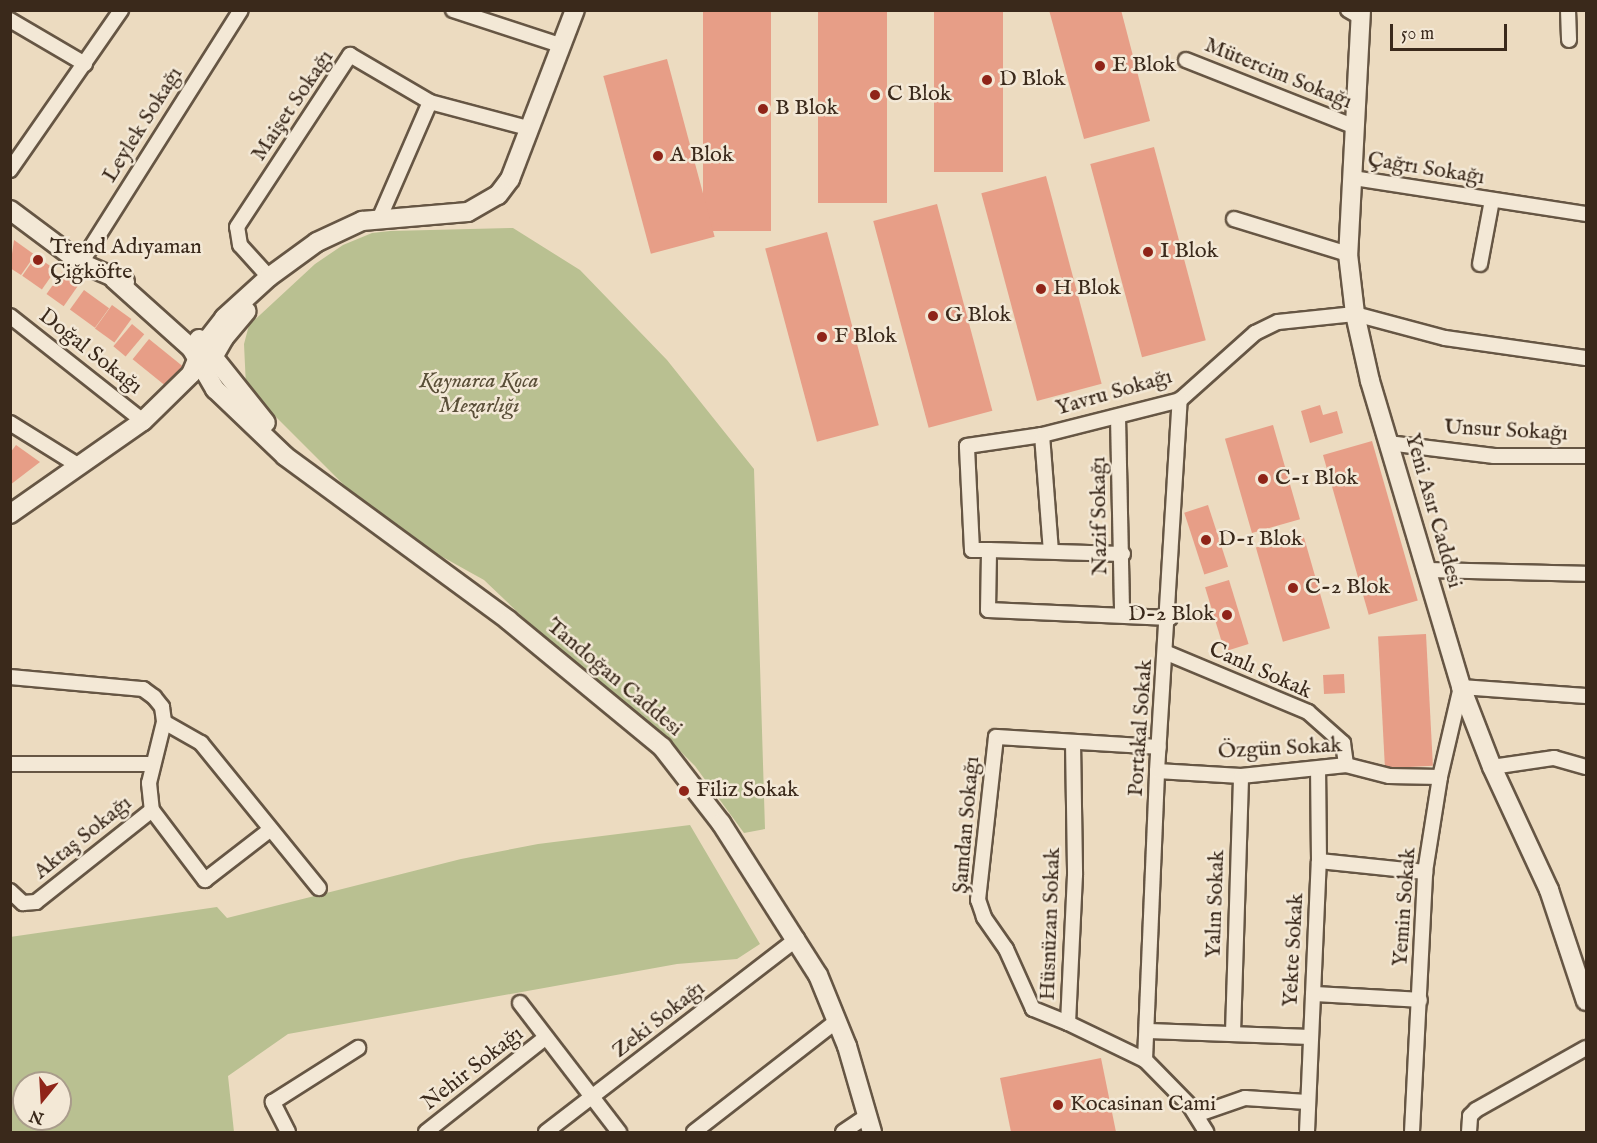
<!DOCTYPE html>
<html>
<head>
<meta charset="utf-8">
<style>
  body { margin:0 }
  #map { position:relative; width:1597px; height:1143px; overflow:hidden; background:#ecdbc0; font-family:"IM FELL English",serif }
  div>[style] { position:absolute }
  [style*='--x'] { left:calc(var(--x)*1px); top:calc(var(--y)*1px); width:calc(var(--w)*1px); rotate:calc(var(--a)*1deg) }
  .green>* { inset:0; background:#b9c091 }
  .building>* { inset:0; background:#e79e87; transform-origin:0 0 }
  .roads { filter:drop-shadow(2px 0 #665644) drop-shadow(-2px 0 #665644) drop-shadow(0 2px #665644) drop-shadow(0 -2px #665644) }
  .street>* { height:14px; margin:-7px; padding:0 7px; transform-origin:7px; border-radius:7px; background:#f3e8d6 }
  .secondary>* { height:18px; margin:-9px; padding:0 9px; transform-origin:9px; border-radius:9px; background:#f3e8d6 }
  .dots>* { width:16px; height:16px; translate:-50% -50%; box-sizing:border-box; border:3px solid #f3e8d6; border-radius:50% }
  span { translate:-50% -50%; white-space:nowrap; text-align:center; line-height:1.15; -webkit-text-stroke:5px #f3e8d6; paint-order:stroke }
  .poi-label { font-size:22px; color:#3a291b }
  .left { translate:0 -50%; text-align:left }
  .right { translate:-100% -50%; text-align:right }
  .street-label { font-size:22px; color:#3a291b }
  .park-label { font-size:22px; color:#5a4f38; font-style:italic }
  .frame { position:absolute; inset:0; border:12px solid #3a291b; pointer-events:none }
  .north { position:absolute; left:12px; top:1071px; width:60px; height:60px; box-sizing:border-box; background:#f3e8d6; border:2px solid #a99c8b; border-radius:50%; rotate:198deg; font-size:16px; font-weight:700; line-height:24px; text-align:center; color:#3a291b }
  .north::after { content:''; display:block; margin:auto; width:21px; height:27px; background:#8f2418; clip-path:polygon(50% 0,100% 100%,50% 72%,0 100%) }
  .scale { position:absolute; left:1390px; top:24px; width:117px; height:27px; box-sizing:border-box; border:3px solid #3a291b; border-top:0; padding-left:8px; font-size:18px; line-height:21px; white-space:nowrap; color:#3a291b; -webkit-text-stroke:4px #f3e8d6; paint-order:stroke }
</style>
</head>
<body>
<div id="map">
  <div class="green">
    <div style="clip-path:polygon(513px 228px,580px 270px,667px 360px,754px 469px,765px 829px,744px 833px,695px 766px,669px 740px,576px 668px,484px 580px,403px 535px,365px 506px,246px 387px,244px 344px,249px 325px,315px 264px,343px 245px,372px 233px,390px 231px)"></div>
    <div style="clip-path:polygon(evenodd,690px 825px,760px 944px,737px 959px,677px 964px,288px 1034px,228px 1076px,234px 1132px,11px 1132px,10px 937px,217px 907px,227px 918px,461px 859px,538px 844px,690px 825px,24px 1083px,60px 1083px,60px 1119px,24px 1119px,24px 1083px)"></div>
  </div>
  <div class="building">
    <div style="left:703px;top:10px;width:68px;height:221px"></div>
    <div style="left:818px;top:10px;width:69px;height:193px"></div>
    <div style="left:934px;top:10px;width:69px;height:162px"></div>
    <div style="clip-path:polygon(1049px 10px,1121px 10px,1150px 121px,1084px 139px)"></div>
    <div style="left:667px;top:59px;width:184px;height:66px;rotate:75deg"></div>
    <div style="left:1154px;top:147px;width:200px;height:66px;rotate:75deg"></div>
    <div style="left:1046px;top:176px;width:215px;height:67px;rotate:75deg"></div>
    <div style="left:937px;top:204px;width:214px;height:66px;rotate:75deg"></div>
    <div style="left:827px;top:232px;width:200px;height:64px;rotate:75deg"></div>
    <div style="clip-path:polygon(14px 240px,35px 255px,21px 275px,10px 268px)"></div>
    <div style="left:36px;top:256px;width:24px;height:24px;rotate:35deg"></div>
    <div style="left:62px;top:272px;width:21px;height:27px;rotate:35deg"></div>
    <div style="left:84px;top:290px;width:31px;height:24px;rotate:36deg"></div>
    <div style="left:112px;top:305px;width:24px;height:29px;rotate:36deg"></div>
    <div style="left:132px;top:324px;width:16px;height:29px;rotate:40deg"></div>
    <div style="left:149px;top:339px;width:43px;height:26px;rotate:39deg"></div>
    <div style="clip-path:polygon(1320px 405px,1323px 415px,1337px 411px,1343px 433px,1310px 443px,1301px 411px)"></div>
    <div style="left:1273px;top:425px;width:98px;height:50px;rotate:74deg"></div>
    <div style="left:1372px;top:441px;width:166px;height:51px;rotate:74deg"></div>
    <div style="clip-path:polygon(16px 445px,40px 462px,10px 485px,10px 453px)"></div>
    <div style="left:1208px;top:505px;width:65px;height:25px;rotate:72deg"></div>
    <div style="left:1303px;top:534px;width:98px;height:49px;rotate:74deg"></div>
    <div style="left:1229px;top:580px;width:67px;height:25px;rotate:73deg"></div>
    <div style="left:1426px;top:634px;width:132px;height:48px;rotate:87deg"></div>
    <div style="left:1344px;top:674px;width:19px;height:21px;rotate:87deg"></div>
    <div style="clip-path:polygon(1101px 1058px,1116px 1132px,1011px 1132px,1000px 1078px)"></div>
  </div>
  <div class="roads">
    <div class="street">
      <div style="--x:453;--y:10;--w:113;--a:18.1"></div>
      <div style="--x:1348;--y:10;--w:14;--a:30"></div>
      <div style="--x:1568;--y:10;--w:30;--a:88"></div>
      <div style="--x:10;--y:20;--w:87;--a:30.4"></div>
      <div style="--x:1186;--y:60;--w:182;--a:21.6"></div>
      <div style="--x:10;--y:170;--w:195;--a:-55.2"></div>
      <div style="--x:1353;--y:178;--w:236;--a:8.8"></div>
      <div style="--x:380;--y:217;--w:125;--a:-66.5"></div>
      <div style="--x:1234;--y:219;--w:119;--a:17.1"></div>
      <div style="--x:81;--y:263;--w:299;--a:-57.7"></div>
      <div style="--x:1480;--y:264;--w:65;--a:-79.4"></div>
      <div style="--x:269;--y:277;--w:43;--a:-132.2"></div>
      <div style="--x:240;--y:245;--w:18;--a:-99"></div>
      <div style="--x:237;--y:227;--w:206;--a:-56.7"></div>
      <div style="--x:350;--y:55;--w:93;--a:30.4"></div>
      <div style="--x:430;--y:102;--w:101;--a:14.9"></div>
      <div style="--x:10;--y:316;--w:169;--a:38.3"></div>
      <div style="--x:1118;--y:417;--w:197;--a:88.8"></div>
      <div style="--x:10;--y:423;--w:81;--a:31.9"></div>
      <div style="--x:1042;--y:435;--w:116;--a:85.6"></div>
      <div style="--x:1388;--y:443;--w:107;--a:7"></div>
      <div style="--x:1494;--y:456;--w:92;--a:0"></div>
      <div style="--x:989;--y:550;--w:134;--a:1.7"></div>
      <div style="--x:1425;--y:570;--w:161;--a:1.4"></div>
      <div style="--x:1170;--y:618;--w:182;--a:-177.5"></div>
      <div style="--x:988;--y:610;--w:60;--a:-89"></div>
      <div style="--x:989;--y:550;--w:17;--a:180"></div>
      <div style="--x:972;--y:550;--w:104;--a:-92.8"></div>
      <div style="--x:967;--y:446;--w:76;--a:-8.3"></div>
      <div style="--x:1042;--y:435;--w:142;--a:-14.2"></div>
      <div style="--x:1180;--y:400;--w:101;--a:-41.8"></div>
      <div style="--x:1255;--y:333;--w:25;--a:-26"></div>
      <div style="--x:1278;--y:322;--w:77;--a:-5.9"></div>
      <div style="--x:1355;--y:314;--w:93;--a:14.9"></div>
      <div style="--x:1445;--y:338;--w:142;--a:8.1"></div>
      <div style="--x:1167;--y:653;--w:153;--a:22.7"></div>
      <div style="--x:1308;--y:712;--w:47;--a:41.5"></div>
      <div style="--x:1343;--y:743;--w:22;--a:82"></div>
      <div style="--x:10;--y:677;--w:134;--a:5.2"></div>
      <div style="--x:143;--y:689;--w:14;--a:36"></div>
      <div style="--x:154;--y:697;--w:13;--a:51"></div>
      <div style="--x:162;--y:707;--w:15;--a:82"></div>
      <div style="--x:164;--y:722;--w:63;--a:103.8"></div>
      <div style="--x:149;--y:783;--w:27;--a:84"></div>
      <div style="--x:152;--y:810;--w:88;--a:52.9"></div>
      <div style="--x:205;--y:880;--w:83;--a:-37.7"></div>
      <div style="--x:164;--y:722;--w:43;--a:29.6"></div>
      <div style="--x:201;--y:743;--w:187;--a:50.9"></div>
      <div style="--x:1073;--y:742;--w:133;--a:89.1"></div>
      <div style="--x:1075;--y:875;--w:148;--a:92.7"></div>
      <div style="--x:1068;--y:1023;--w:85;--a:25.7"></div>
      <div style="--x:1145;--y:1060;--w:64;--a:45.6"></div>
      <div style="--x:1190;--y:1106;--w:31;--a:58"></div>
      <div style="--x:10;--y:764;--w:142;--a:0"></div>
      <div style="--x:1492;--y:767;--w:63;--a:-8.3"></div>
      <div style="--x:1554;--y:758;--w:33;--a:16"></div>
      <div style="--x:1157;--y:771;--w:84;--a:3.4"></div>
      <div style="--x:1241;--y:776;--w:106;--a:-6"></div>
      <div style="--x:1346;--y:765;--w:44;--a:14.3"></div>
      <div style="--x:1389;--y:776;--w:51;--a:1.1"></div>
      <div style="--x:1319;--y:861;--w:107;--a:5.9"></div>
      <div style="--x:10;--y:891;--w:18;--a:43"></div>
      <div style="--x:23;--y:903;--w:13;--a:-4"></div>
      <div style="--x:36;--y:902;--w:148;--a:-38.4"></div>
      <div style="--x:1313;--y:994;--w:107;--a:3.2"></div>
      <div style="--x:520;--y:1003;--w:163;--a:52.5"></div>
      <div style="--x:1068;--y:1023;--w:38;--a:-158"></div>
      <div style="--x:1033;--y:1009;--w:66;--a:-114.2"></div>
      <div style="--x:1006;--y:949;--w:39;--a:-125"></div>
      <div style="--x:984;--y:917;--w:18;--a:-109"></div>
      <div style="--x:978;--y:900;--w:164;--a:-83.7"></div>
      <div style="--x:996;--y:737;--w:163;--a:3.5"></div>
      <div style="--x:1149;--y:1031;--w:161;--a:2.1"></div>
      <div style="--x:1233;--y:1033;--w:257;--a:-88.2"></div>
      <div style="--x:1145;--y:1060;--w:289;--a:-87.6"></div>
      <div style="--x:1157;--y:771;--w:372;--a:-86.5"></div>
      <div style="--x:1196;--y:1115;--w:52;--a:-19.1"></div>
      <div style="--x:1245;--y:1098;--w:62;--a:3.7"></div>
      <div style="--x:288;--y:1132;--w:34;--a:-117"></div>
      <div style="--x:273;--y:1102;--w:101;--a:-32.4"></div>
      <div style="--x:426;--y:1132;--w:152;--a:-38.3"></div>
      <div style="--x:546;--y:1132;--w:317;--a:-37.6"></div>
      <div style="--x:694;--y:1132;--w:182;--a:-37.9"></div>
      <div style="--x:843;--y:1132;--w:30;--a:-34"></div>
      <div style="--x:1307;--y:1132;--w:271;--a:-87.5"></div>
      <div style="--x:1319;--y:861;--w:91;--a:-90.6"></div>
      <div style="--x:1412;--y:1132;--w:260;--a:-87.1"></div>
      <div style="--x:1425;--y:872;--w:96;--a:-81"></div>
      <div style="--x:1440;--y:777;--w:92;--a:-76.9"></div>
      <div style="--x:1461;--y:687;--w:125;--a:4.1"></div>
      <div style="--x:1469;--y:1132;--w:16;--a:-86"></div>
      <div style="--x:1470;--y:1116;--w:8;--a:-45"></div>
      <div style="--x:1476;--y:1110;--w:126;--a:-29.4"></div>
    </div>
    <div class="secondary">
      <div style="--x:1361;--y:10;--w:244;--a:93"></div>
      <div style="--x:1348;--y:254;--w:60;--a:83.3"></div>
      <div style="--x:1355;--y:314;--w:69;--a:77.4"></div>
      <div style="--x:1370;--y:381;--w:319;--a:73.4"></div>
      <div style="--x:1461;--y:687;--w:86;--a:68.8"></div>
      <div style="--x:1492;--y:767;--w:136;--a:65.1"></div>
      <div style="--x:1549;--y:890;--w:117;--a:71.6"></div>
      <div style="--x:10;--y:210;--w:89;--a:36.7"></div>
      <div style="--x:81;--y:263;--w:48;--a:23.4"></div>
      <div style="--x:114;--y:279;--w:103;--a:41.9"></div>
      <div style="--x:191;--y:348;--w:48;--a:59.7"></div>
      <div style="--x:215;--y:389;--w:97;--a:43.7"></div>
      <div style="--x:285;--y:456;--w:277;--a:36.3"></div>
      <div style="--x:508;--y:620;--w:200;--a:39.5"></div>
      <div style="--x:662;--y:747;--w:96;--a:52.2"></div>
      <div style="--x:721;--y:823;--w:180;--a:57.5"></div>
      <div style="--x:818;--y:975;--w:77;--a:67.8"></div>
      <div style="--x:847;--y:1046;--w:90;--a:73.8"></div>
      <div style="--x:199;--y:339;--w:107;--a:51.4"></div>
      <div style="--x:208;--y:366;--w:32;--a:-60"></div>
      <div style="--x:224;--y:338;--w:35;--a:-50"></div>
      <div style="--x:10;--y:514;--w:162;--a:-35"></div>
      <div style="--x:143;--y:421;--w:67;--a:-44.4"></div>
      <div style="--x:191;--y:374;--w:33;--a:-67"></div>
      <div style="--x:204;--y:344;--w:33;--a:-52"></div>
      <div style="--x:224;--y:318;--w:61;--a:-42.3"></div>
      <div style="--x:269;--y:277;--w:59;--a:-36.1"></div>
      <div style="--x:317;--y:242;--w:50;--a:-25"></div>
      <div style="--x:362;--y:221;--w:106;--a:-4.9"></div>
      <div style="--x:468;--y:212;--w:34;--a:-30"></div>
      <div style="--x:498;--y:195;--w:20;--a:-53"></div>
      <div style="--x:510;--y:179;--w:181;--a:-69"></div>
    </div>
  </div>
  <div class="dots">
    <div style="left:1100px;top:66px;background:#8f2418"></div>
    <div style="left:987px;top:80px;background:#8f2418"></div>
    <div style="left:875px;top:95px;background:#8f2418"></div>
    <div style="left:763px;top:109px;background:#8f2418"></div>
    <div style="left:658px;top:156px;background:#8f2418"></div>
    <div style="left:1148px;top:252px;background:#8f2418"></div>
    <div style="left:38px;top:260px;background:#8f2418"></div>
    <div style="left:1041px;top:289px;background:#8f2418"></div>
    <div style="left:933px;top:316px;background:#8f2418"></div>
    <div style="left:822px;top:337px;background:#8f2418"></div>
    <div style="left:1263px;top:479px;background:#8f2418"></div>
    <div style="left:1206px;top:540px;background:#8f2418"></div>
    <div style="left:1293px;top:588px;background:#8f2418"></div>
    <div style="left:1227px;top:615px;background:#8f2418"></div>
    <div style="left:684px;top:791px;background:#8f2418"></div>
    <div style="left:1058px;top:1105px;background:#8f2418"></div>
  </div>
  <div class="poi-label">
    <span class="left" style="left:1112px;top:66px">E Blok</span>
    <span class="left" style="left:999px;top:80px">D Blok</span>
    <span class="left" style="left:887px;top:95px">C Blok</span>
    <span class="left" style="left:775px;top:109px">B Blok</span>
    <span class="left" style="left:670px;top:156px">A Blok</span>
    <span class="left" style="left:50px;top:260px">Trend Adıyaman<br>Çiğköfte</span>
    <span class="left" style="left:1160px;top:252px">I Blok</span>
    <span class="left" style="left:1053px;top:289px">H Blok</span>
    <span class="left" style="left:945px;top:316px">G Blok</span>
    <span class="left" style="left:834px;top:337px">F Blok</span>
    <span class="left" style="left:1275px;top:479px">C-1 Blok</span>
    <span class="left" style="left:1218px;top:540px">D-1 Blok</span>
    <span class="left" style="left:1305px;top:588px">C-2 Blok</span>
    <span class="right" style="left:1215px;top:615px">D-2 Blok</span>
    <span class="left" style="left:696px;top:791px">Filiz Sokak</span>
    <span class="left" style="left:1070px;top:1105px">Kocasinan Cami</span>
  </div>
  <div class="street-label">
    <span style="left:1278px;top:74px;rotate:22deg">Mütercim Sokağı</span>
    <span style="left:293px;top:106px;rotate:-56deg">Maişet Sokağı</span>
    <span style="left:143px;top:125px;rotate:-58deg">Leylek Sokağı</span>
    <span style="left:1426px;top:169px;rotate:9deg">Çağrı Sokağı</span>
    <span style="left:90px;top:352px;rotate:38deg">Doğal Sokağı</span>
    <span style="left:1114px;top:393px;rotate:-16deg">Yavru Sokağı</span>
    <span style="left:1506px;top:431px;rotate:3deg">Unsur Sokağı</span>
    <span style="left:1433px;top:511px;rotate:74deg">Yeni Asır Caddesi</span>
    <span style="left:1100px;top:516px;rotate:-91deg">Nazif Sokağı</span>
    <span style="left:1260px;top:671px;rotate:24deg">Canlı Sokak</span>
    <span style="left:614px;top:678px;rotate:40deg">Tandoğan Caddesi</span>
    <span style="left:1141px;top:728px;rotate:-86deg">Portakal Sokak</span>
    <span style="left:1280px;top:749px;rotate:-3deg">Özgün Sokak</span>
    <span style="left:967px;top:825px;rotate:-85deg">Şamdan Sokağı</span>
    <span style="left:83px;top:838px;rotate:-39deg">Aktaş Sokağı</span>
    <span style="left:1216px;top:904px;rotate:-88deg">Yalın Sokak</span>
    <span style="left:1405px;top:907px;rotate:-86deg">Yemin Sokak</span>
    <span style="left:1051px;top:924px;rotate:-88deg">Hüsnüzan Sokak</span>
    <span style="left:1294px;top:950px;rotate:-87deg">Yekte Sokak</span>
    <span style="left:659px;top:1020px;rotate:-38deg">Zeki Sokağı</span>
    <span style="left:473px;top:1069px;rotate:-38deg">Nehir Sokağı</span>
  </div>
  <div class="park-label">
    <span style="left:479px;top:394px">Kaynarca Koca<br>Mezarlığı</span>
  </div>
  <div class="frame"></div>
  <div class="north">N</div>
  <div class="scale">50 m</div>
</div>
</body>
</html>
